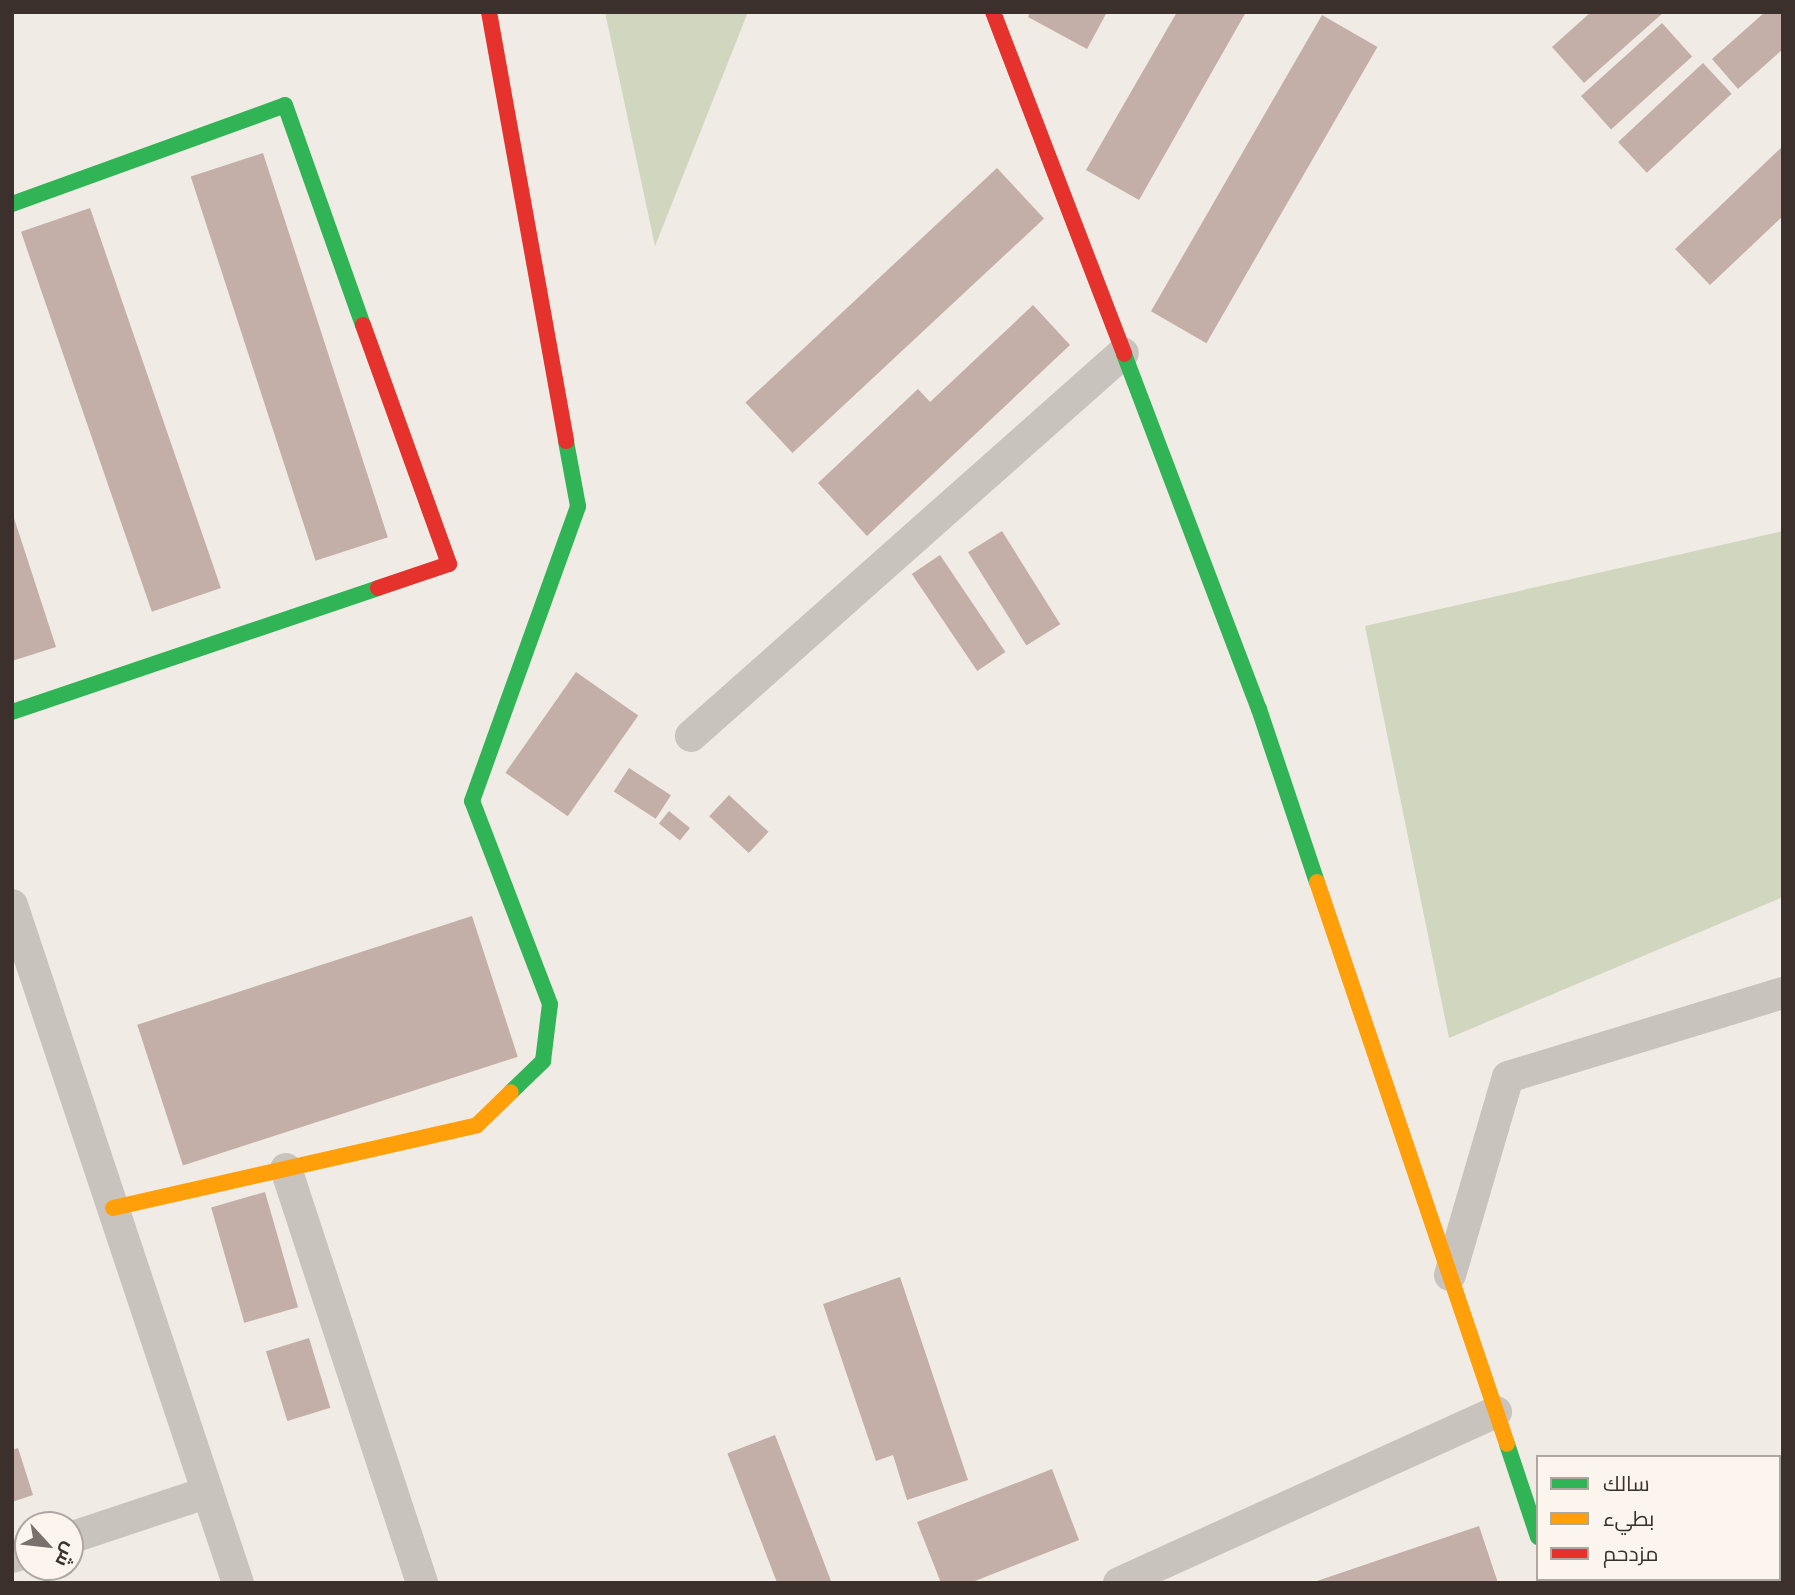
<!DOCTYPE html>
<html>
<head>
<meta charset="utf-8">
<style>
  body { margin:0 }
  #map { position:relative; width:1795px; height:1595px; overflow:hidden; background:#f0ebe5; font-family:Poppins,Cairo,sans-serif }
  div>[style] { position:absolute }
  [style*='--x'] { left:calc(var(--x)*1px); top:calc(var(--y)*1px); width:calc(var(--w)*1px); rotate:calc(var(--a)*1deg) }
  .green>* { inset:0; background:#d1d6bf }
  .building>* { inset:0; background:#c3afa7; transform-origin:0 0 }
  .street>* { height:32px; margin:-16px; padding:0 16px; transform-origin:16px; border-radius:16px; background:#c9c3be }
  .fast>* { height:16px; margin:-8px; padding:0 8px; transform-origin:8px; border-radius:8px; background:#30b455 }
  .slow>* { height:16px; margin:-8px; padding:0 8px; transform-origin:8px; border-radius:8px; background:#ff9f0a }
  .jam>* { height:16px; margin:-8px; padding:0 8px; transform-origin:8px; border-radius:8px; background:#e5322d }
  span { translate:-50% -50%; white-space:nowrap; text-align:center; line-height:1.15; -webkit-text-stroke:7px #fbf5ee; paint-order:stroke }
  .frame { position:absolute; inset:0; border:14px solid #3b302b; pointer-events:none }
  .legend { position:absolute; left:1536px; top:1455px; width:245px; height:126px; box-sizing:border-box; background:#fbf5ee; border:2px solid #aea6a0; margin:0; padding:9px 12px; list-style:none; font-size:21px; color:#3b302b }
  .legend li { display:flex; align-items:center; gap:14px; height:35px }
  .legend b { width:35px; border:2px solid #aea6a0 }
  .north { position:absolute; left:14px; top:1511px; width:70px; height:70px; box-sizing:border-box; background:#fbf5ee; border:2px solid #aea6a0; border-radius:50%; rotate:117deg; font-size:19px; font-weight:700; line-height:28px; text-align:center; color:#3b302b }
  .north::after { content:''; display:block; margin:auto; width:24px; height:32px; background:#7a716c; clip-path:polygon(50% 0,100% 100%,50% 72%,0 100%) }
</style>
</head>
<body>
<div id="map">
  <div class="green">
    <div style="clip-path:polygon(605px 12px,748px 12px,655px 246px)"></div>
    <div style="clip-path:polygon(1783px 531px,1783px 897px,1449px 1038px,1365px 626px)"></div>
  </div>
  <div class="building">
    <div style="clip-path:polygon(1030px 12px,1107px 12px,1087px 49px,1028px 17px)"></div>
    <div style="clip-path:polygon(1177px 12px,1246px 12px,1139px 200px,1086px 170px)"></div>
    <div style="clip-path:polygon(1591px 12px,1664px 12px,1584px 83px,1552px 47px)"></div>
    <div style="clip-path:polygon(1765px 12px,1783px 12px,1783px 49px,1738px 89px,1712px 59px)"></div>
    <div style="left:1322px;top:15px;width:64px;height:342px;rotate:30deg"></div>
    <div style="left:1662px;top:23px;width:45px;height:109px;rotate:48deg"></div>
    <div style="left:1703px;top:63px;width:42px;height:116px;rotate:47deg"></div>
    <div style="clip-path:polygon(1783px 146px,1783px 216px,1710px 285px,1675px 249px)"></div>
    <div style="left:263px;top:153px;width:404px;height:76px;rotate:72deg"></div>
    <div style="left:997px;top:168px;width:69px;height:344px;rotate:47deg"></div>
    <div style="left:90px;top:208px;width:402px;height:73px;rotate:71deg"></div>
    <div style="clip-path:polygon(1033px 305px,1070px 345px,867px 536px,818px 483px,918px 389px,930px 402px)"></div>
    <div style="clip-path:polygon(12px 512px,56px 647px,12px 661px)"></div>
    <div style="left:1002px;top:531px;width:110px;height:40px;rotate:58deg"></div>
    <div style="left:940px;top:555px;width:117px;height:34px;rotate:56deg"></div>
    <div style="left:576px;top:672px;width:76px;height:123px;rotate:35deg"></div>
    <div style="left:629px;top:768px;width:50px;height:28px;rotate:33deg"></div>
    <div style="left:729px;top:795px;width:54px;height:29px;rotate:43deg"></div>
    <div style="left:669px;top:811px;width:27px;height:16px;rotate:39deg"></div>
    <div style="left:472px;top:916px;width:148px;height:352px;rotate:72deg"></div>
    <div style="left:265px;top:1192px;width:120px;height:56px;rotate:74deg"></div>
    <div style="clip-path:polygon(900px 1277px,968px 1480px,907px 1500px,893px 1455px,876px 1461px,823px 1304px)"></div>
    <div style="left:309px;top:1338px;width:73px;height:45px;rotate:73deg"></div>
    <div style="left:775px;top:1435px;width:158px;height:51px;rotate:69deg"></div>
    <div style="clip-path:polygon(18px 1448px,33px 1495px,12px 1502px,12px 1450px)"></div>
    <div style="clip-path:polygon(1052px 1469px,1079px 1540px,970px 1583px,941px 1583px,917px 1522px)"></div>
    <div style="clip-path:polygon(1479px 1526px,1498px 1583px,1314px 1583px,1314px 1582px)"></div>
  </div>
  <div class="street">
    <div style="--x:691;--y:736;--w:577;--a:-41.56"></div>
    <div style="--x:12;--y:905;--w:715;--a:71.57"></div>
    <div style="--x:286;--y:1169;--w:436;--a:71.8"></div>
    <div style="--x:1450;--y:1275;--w:206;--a:-73.7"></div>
    <div style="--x:1508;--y:1077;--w:288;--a:-17"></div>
    <div style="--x:70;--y:1538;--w:145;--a:-18.4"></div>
    <div style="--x:12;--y:1557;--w:17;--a:-17"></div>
    <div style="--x:1552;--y:1579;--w:4;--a:76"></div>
    <div style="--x:1119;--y:1583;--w:414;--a:-24.4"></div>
  </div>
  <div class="fast">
    <div style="--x:12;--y:204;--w:290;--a:-19.9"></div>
    <div style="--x:285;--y:105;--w:233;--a:70.5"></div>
    <div style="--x:1124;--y:354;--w:380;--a:69.2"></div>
    <div style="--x:1259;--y:709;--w:182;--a:71.5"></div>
    <div style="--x:12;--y:712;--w:386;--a:-18.7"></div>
    <div style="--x:511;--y:1092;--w:45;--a:-44.1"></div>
    <div style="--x:543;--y:1061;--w:57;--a:-83"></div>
    <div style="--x:550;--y:1004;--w:217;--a:-111"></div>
    <div style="--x:472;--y:801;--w:313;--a:-70.2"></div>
    <div style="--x:578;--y:506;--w:66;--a:-100.5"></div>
    <div style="--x:1507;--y:1444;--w:98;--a:71.6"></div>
  </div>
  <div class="slow">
    <div style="--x:1317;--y:882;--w:593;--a:71.32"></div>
    <div style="--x:113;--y:1208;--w:373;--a:-12.8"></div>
    <div style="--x:477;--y:1125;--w:47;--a:-44.1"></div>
  </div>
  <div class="jam">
    <div style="--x:489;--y:12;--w:436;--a:79.8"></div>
    <div style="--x:993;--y:12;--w:366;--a:69"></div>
    <div style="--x:363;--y:325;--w:254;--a:70.2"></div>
    <div style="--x:449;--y:564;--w:75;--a:161.3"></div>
  </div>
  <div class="frame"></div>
  <ul class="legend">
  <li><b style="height:9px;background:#30b455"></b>سالك</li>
  <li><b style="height:9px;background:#ff9f0a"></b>بطيء</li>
  <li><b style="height:9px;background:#e5322d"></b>مزدحم</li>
  </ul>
  <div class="north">ش</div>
</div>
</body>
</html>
